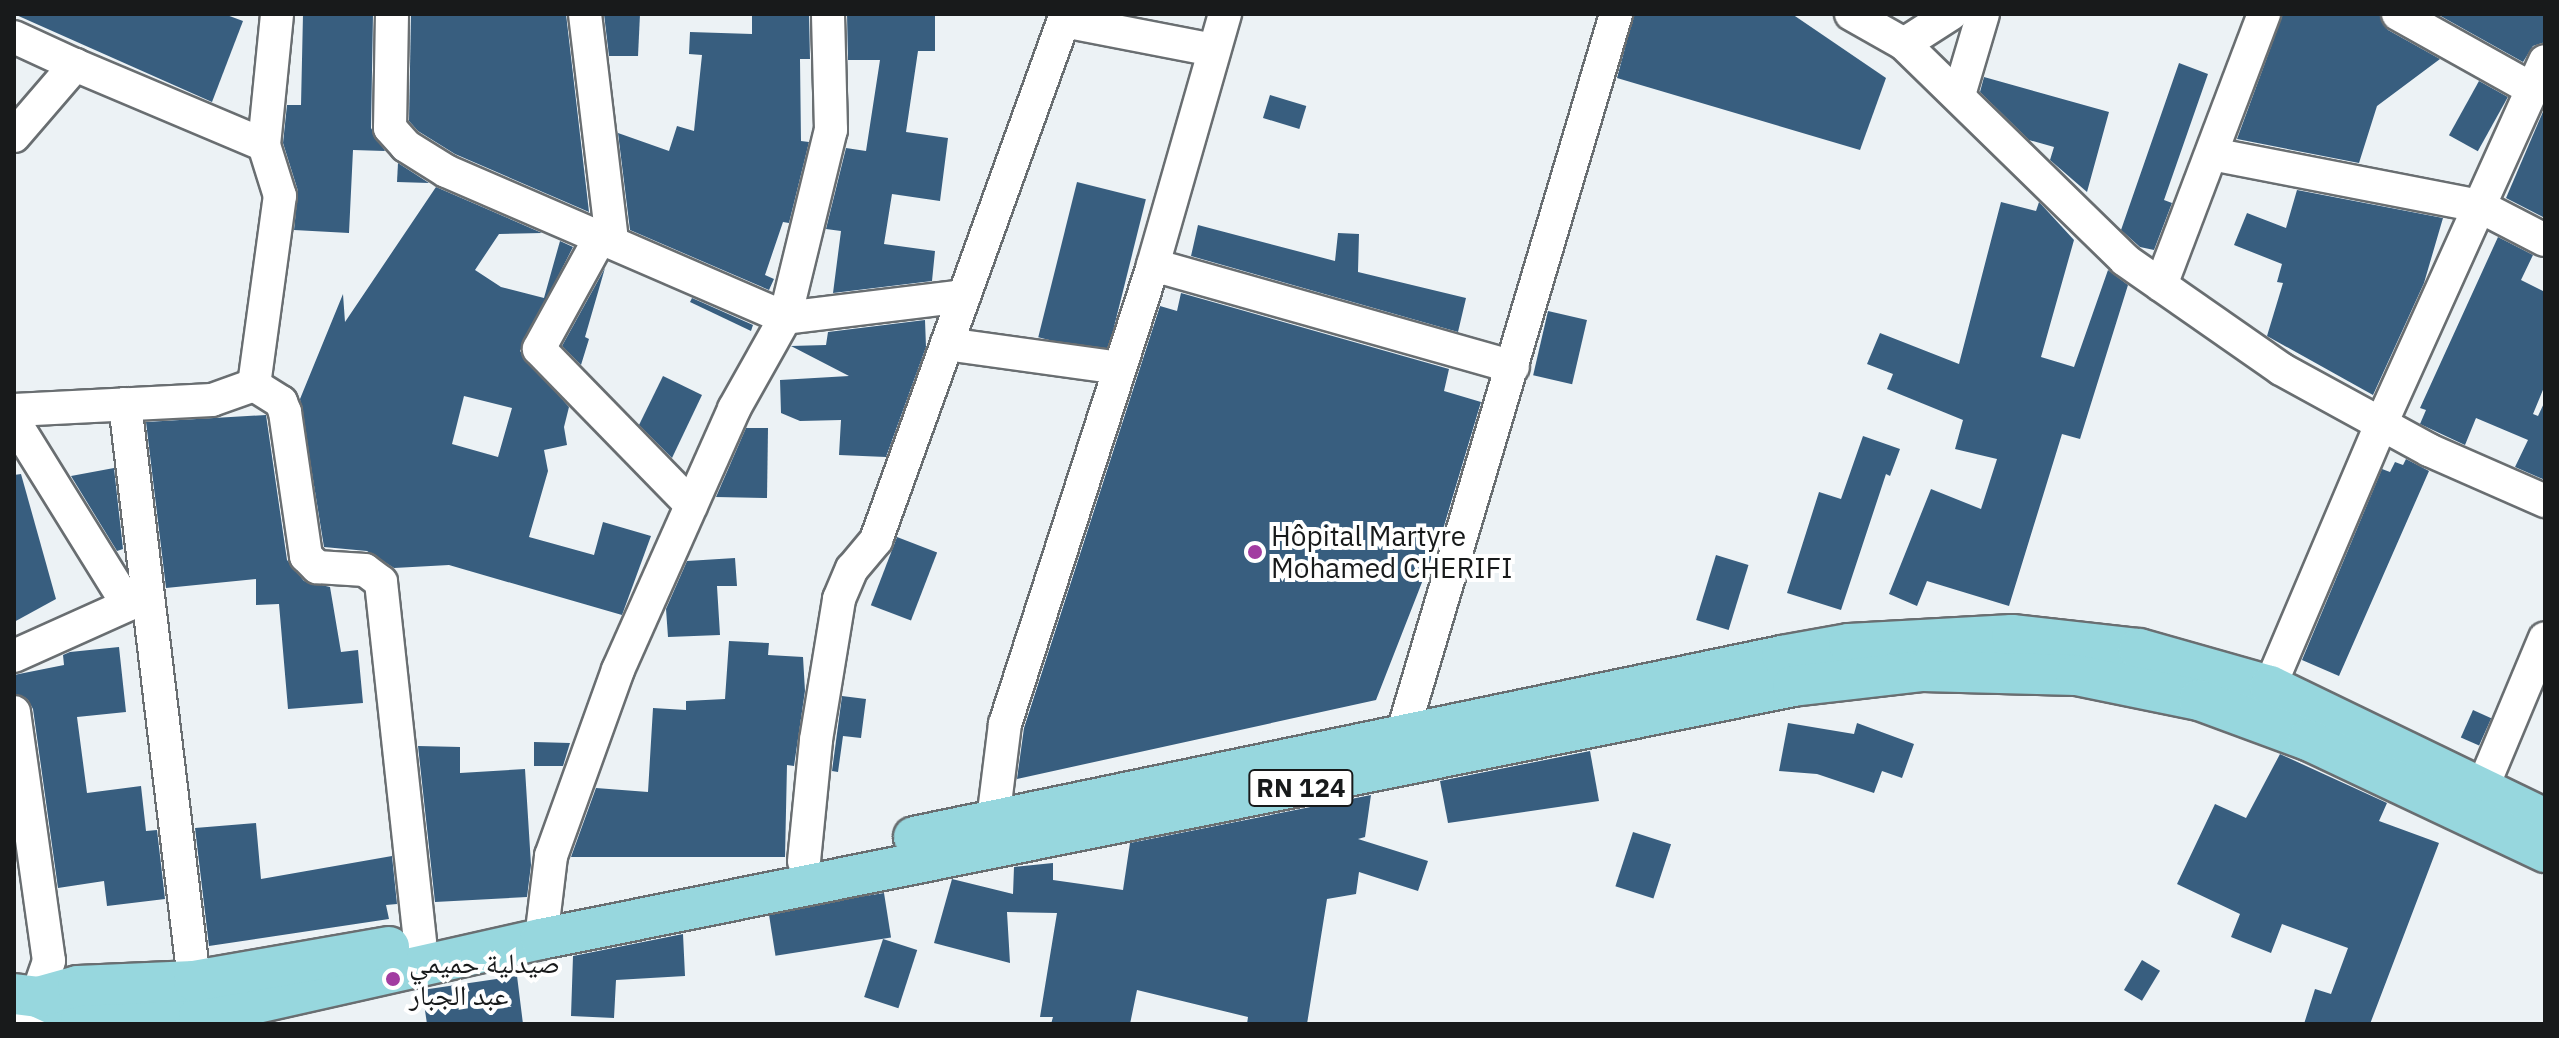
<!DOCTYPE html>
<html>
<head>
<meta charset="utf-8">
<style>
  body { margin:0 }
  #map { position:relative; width:2559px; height:1038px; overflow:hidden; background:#ecf2f5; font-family:"IBM Plex Sans","Noto Naskh Arabic",sans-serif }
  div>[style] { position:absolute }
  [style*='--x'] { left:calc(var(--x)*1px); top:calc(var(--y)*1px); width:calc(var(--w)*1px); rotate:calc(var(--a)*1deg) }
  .building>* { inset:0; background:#385e7f; transform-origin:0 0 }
  .roads { filter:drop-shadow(2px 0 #696e71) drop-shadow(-2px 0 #696e71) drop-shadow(0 2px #696e71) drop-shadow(0 -2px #696e71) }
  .minor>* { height:32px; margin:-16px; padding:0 16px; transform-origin:16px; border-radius:16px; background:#fff }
  .major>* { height:40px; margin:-20px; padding:0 20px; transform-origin:20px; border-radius:20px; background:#97d7de }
  .dots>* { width:22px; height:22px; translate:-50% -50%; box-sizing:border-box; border:4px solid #fff; border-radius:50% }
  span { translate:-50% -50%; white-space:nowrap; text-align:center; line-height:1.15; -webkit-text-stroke:8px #fff; paint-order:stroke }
  .shield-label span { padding:2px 6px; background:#fff; border:2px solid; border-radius:6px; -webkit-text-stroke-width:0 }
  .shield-label { font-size:26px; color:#181a1b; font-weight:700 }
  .poi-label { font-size:28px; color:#181a1b }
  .left { translate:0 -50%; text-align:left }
  .frame { position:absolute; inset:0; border:16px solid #181a1b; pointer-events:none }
</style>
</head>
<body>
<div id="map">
  <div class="building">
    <div style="clip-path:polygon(14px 14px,224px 14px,243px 21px,212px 102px)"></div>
    <div style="clip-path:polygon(303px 14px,373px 14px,371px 128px,385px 151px,353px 150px,349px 233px,294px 230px,298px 191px,283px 143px,287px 105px,301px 105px)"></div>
    <div style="clip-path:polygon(411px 14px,566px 14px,589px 212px,455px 154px,418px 131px,409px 121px)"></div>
    <div style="clip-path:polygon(604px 14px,640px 14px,638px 56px,609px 56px)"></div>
    <div style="clip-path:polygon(752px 14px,809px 14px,810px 59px,800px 59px,801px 141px,809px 142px,789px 223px,783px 222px,765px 275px,774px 279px,769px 290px,630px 230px,618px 133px,669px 151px,677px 126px,694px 131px,702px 55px,689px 54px,690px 32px,752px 34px)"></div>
    <div style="clip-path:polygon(847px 14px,935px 14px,935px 51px,918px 51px,906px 132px,948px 138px,940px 201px,892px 194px,884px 244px,935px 251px,932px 281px,833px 293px,841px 231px,826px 229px,846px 148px,866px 151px,880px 60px,848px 60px)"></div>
    <div style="clip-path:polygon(1634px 14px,1792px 14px,1886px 78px,1860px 150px,1617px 78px)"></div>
    <div style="clip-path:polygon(2283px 14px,2379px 14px,2388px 30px,2440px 59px,2377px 106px,2359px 163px,2237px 139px)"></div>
    <div style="clip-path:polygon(2437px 14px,2545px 14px,2545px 42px,2533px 46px,2523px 62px)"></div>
    <div style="clip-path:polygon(2179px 63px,2208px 74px,2164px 200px,2172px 203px,2154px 250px,2140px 247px,2121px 230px)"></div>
    <div style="clip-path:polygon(1984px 77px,2109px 112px,2087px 192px,2050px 160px,2054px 147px,2029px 140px,1980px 92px)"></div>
    <div style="left:2479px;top:81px;width:33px;height:62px;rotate:29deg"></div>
    <div style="left:1270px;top:95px;width:38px;height:24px;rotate:17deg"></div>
    <div style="clip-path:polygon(2545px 107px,2545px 218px,2506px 198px)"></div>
    <div style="clip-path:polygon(398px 163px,429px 183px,397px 182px)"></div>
    <div style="left:1077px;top:182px;width:71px;height:160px;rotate:14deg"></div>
    <div style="clip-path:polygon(evenodd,436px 187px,542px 233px,499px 234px,475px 270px,501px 287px,544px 298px,560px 241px,573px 247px,520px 351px,569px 407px,564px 427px,567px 445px,544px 450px,548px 471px,529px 537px,594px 555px,603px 522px,651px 536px,622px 615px,449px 565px,394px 568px,367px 551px,324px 547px,300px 399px,343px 294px,345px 322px,436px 187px,464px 396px,512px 408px,498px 457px,452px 444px,464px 396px)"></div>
    <div style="clip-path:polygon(2297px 190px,2443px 218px,2424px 283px,2373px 395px,2267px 336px,2283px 283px,2277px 282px,2282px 264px,2234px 245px,2247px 213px,2286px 228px)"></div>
    <div style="clip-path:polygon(2001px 202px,2036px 211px,2039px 202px,2074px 240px,2041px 357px,2074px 367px,2108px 270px,2128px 285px,2080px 439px,2062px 434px,2009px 606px,1927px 581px,1917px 606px,1889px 594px,1931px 489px,1981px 509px,1997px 459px,1955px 449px,1963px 420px,1887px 389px,1893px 374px,1867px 364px,1880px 333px,1959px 364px)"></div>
    <div style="clip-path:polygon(1198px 225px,1335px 261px,1338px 233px,1359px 234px,1358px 272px,1466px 298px,1458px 332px,1191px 256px)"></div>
    <div style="clip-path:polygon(2498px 237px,2533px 255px,2521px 280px,2545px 292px,2545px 385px,2533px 414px,2538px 416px,2545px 401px,2545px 480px,2515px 467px,2528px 440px,2476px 418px,2465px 445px,2420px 424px,2426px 410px,2420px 408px)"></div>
    <div style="clip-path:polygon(605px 268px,585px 337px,589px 339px,581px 365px,562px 346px)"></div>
    <div style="clip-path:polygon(1181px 293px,1449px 369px,1444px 391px,1481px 402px,1444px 526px,1376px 700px,1017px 779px,1024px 728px,1160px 306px,1177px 311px)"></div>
    <div style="clip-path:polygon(692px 298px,753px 325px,751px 331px,690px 302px)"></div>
    <div style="left:1548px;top:311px;width:40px;height:66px;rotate:13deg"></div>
    <div style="clip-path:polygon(925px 320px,926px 347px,886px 457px,839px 455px,841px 420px,800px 421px,781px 413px,780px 380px,849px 376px,791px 346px,826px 345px,828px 332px)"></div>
    <div style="clip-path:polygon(663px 376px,702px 395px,672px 458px,639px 425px)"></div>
    <div style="clip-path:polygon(266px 415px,287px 560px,304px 581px,330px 587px,341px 652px,358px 650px,363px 703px,288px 709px,279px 604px,256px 605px,256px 579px,166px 588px,146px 422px)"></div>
    <div style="clip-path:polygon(746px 428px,768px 428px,767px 498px,716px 497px)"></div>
    <div style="clip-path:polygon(1863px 436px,1900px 449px,1890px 476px,1886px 474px,1841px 610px,1787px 593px,1819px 492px,1841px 499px)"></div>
    <div style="clip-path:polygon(2406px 459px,2429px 471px,2339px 676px,2302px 660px,2382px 469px,2390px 472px,2395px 462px,2403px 465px)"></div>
    <div style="clip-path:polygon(114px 468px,123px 549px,117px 551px,71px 476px)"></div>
    <div style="clip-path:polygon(21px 474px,56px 599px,14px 622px,14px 475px)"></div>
    <div style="left:897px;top:537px;width:43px;height:73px;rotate:21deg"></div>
    <div style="left:1716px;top:555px;width:34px;height:68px;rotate:17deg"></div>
    <div style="clip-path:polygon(735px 558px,737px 586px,717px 586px,720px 635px,668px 637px,666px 609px,687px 561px)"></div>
    <div style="clip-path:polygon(729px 641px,769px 643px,768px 655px,803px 657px,805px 691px,794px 766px,787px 765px,785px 857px,571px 857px,596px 788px,648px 792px,653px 708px,686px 710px,686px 701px,725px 699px)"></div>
    <div style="clip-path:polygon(119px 647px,126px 712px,77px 717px,87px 793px,141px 786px,146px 831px,157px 830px,165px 899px,107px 906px,104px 881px,58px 888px,33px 709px,28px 700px,15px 694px,14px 675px,64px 665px,63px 655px,70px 652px)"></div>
    <div style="clip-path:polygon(842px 696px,866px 699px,861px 738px,843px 736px,838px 772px,832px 771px)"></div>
    <div style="left:2473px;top:710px;width:20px;height:30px;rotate:24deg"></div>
    <div style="clip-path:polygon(1788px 723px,1854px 734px,1857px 723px,1914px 744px,1902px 778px,1882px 771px,1874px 793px,1817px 774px,1779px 771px)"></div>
    <div style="clip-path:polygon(534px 742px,570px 743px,563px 766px,534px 766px)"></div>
    <div style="clip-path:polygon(418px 746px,460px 747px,460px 773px,525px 769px,531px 865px,527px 897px,435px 902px)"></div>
    <div style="clip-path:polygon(1590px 751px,1599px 801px,1448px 823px,1440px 781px)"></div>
    <div style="clip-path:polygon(2280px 754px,2387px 803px,2379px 821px,2439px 843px,2370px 1024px,2304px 1024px,2315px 989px,2331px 994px,2348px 948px,2282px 924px,2271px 953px,2231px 937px,2240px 914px,2177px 884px,2215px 804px,2246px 818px)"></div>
    <div style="clip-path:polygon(1371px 795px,1365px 837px,1358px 839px,1428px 861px,1418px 891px,1359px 872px,1356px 894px,1327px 899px,1307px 1024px,1247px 1024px,1248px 1017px,1137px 990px,1130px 1024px,1051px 1024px,1053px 1017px,1040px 1017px,1057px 913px,1007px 912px,1010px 963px,934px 943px,952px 879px,1013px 894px,1014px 867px,1053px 863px,1053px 880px,1123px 890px,1130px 843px)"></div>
    <div style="clip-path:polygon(256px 823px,261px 879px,392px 856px,397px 904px,386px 905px,389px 919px,209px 946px,195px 828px)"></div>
    <div style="left:1633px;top:832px;width:40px;height:57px;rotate:18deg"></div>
    <div style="left:884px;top:893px;width:45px;height:117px;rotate:81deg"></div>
    <div style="clip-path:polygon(683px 934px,685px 976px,616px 980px,614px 1018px,571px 1016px,573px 956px)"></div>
    <div style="left:883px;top:939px;width:36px;height:61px;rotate:18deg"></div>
    <div style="left:2142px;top:960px;width:21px;height:35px;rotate:31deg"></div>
    <div style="clip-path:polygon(517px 976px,523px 1024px,427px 1024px,422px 990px)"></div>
  </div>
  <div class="roads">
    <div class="minor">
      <div style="--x:392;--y:14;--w:114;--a:91"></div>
      <div style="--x:390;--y:128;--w:24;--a:48"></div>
      <div style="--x:406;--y:146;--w:47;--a:32"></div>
      <div style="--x:446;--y:171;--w:369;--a:23.4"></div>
      <div style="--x:785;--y:318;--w:180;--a:-7"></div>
      <div style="--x:585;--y:14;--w:229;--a:83.2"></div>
      <div style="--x:1851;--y:14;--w:61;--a:29.5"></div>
      <div style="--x:1904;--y:44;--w:309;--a:44.3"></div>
      <div style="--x:2125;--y:260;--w:190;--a:34.9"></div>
      <div style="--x:2281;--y:369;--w:169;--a:28.7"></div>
      <div style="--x:2429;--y:450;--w:127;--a:23.7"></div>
      <div style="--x:2398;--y:14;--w:154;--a:29.2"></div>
      <div style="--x:1064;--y:21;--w:152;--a:11"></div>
      <div style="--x:14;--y:37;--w:67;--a:24.7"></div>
      <div style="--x:1904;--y:44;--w:56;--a:-32.6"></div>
      <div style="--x:1959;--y:95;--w:84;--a:-73.5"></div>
      <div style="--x:14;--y:136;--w:94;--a:-49.3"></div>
      <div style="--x:75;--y:65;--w:205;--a:22.9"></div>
      <div style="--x:2212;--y:154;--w:272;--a:11"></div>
      <div style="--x:2479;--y:206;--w:74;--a:27.3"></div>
      <div style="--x:601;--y:236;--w:129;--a:118.8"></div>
      <div style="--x:539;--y:349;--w:218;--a:45.7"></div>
      <div style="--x:1153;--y:265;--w:374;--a:15.8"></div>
      <div style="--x:2161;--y:285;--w:290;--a:-69.2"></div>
      <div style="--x:947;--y:344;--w:174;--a:7.9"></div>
      <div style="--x:254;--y:385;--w:32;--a:32"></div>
      <div style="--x:281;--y:402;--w:11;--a:68"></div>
      <div style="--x:285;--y:412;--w:146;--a:81.7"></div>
      <div style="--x:306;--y:556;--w:16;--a:45"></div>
      <div style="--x:317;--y:567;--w:48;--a:3.6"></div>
      <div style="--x:365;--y:570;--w:20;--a:37"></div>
      <div style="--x:381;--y:582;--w:362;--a:83.8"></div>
      <div style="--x:125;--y:404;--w:605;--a:83.17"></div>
      <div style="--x:14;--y:410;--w:198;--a:-2.9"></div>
      <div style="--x:212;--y:400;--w:45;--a:-19.7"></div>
      <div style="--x:254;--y:385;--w:191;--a:-82.2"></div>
      <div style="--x:280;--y:196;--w:53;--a:-107.4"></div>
      <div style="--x:264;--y:145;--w:132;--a:-84.3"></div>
      <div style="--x:14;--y:421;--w:216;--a:58.2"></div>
      <div style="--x:14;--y:656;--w:144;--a:-24.2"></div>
      <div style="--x:2270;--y:686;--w:285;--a:-67"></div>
      <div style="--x:2381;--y:424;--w:398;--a:-65.7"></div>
      <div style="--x:14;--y:712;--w:251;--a:82"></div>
      <div style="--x:49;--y:961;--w:67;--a:109.2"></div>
      <div style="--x:1396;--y:755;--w:773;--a:-73.46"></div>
      <div style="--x:2483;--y:786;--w:160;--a:-67.3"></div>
      <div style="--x:993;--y:820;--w:97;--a:-82.9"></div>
      <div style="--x:1005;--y:724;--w:482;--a:-72.1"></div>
      <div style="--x:1153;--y:265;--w:261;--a:-74"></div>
      <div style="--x:804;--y:861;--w:122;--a:-84.3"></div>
      <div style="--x:816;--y:740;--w:143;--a:-80.7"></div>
      <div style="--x:839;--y:599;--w:33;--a:-67"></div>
      <div style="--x:852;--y:569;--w:38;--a:-50"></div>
      <div style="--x:876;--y:540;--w:559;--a:-70.14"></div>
      <div style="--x:541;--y:939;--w:84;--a:-83.1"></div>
      <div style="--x:551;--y:856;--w:198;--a:-70.2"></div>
      <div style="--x:618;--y:670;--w:286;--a:-66"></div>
      <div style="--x:734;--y:409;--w:104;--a:-60.7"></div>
      <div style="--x:785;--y:318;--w:194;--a:-76.3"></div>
      <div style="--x:831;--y:130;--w:116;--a:-91.5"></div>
    </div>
    <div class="major">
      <div style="--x:914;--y:837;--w:887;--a:-11.78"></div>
      <div style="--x:1782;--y:656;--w:68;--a:-10.2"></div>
      <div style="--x:1849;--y:644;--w:163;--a:-3.2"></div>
      <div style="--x:2012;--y:635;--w:128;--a:6.3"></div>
      <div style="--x:2139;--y:649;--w:136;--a:15.8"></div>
      <div style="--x:2270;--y:686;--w:305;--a:25.8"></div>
      <div style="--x:14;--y:994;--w:24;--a:7"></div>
      <div style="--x:38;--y:997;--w:47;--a:24.9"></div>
      <div style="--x:81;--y:1017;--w:118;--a:-0.5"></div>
      <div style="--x:199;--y:1016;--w:351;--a:-12.7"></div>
      <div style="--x:541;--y:939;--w:1277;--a:-11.42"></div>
      <div style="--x:1793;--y:686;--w:131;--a:-6.6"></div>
      <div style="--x:1923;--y:671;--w:153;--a:1.5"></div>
      <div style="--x:2076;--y:675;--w:126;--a:11.5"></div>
      <div style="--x:2199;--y:700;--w:116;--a:20.2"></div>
      <div style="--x:2308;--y:740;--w:262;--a:25.3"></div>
      <div style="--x:38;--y:997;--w:41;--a:-15.4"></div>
      <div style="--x:78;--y:986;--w:116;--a:-2.5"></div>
      <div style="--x:194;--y:981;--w:198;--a:-9.9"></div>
    </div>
  </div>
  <div class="dots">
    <div style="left:1255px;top:552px;background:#a23ca1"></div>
    <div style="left:393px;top:979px;background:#a23ca1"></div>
  </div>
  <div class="shield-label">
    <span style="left:1301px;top:788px">RN 124</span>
  </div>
  <div class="poi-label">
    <span class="left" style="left:1271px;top:552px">Hôpital Martyre<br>Mohamed CHERIFI</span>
    <span class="left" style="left:409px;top:979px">صيدلية حميمي<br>عبد الجبار</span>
  </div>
  <div class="frame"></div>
</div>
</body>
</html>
